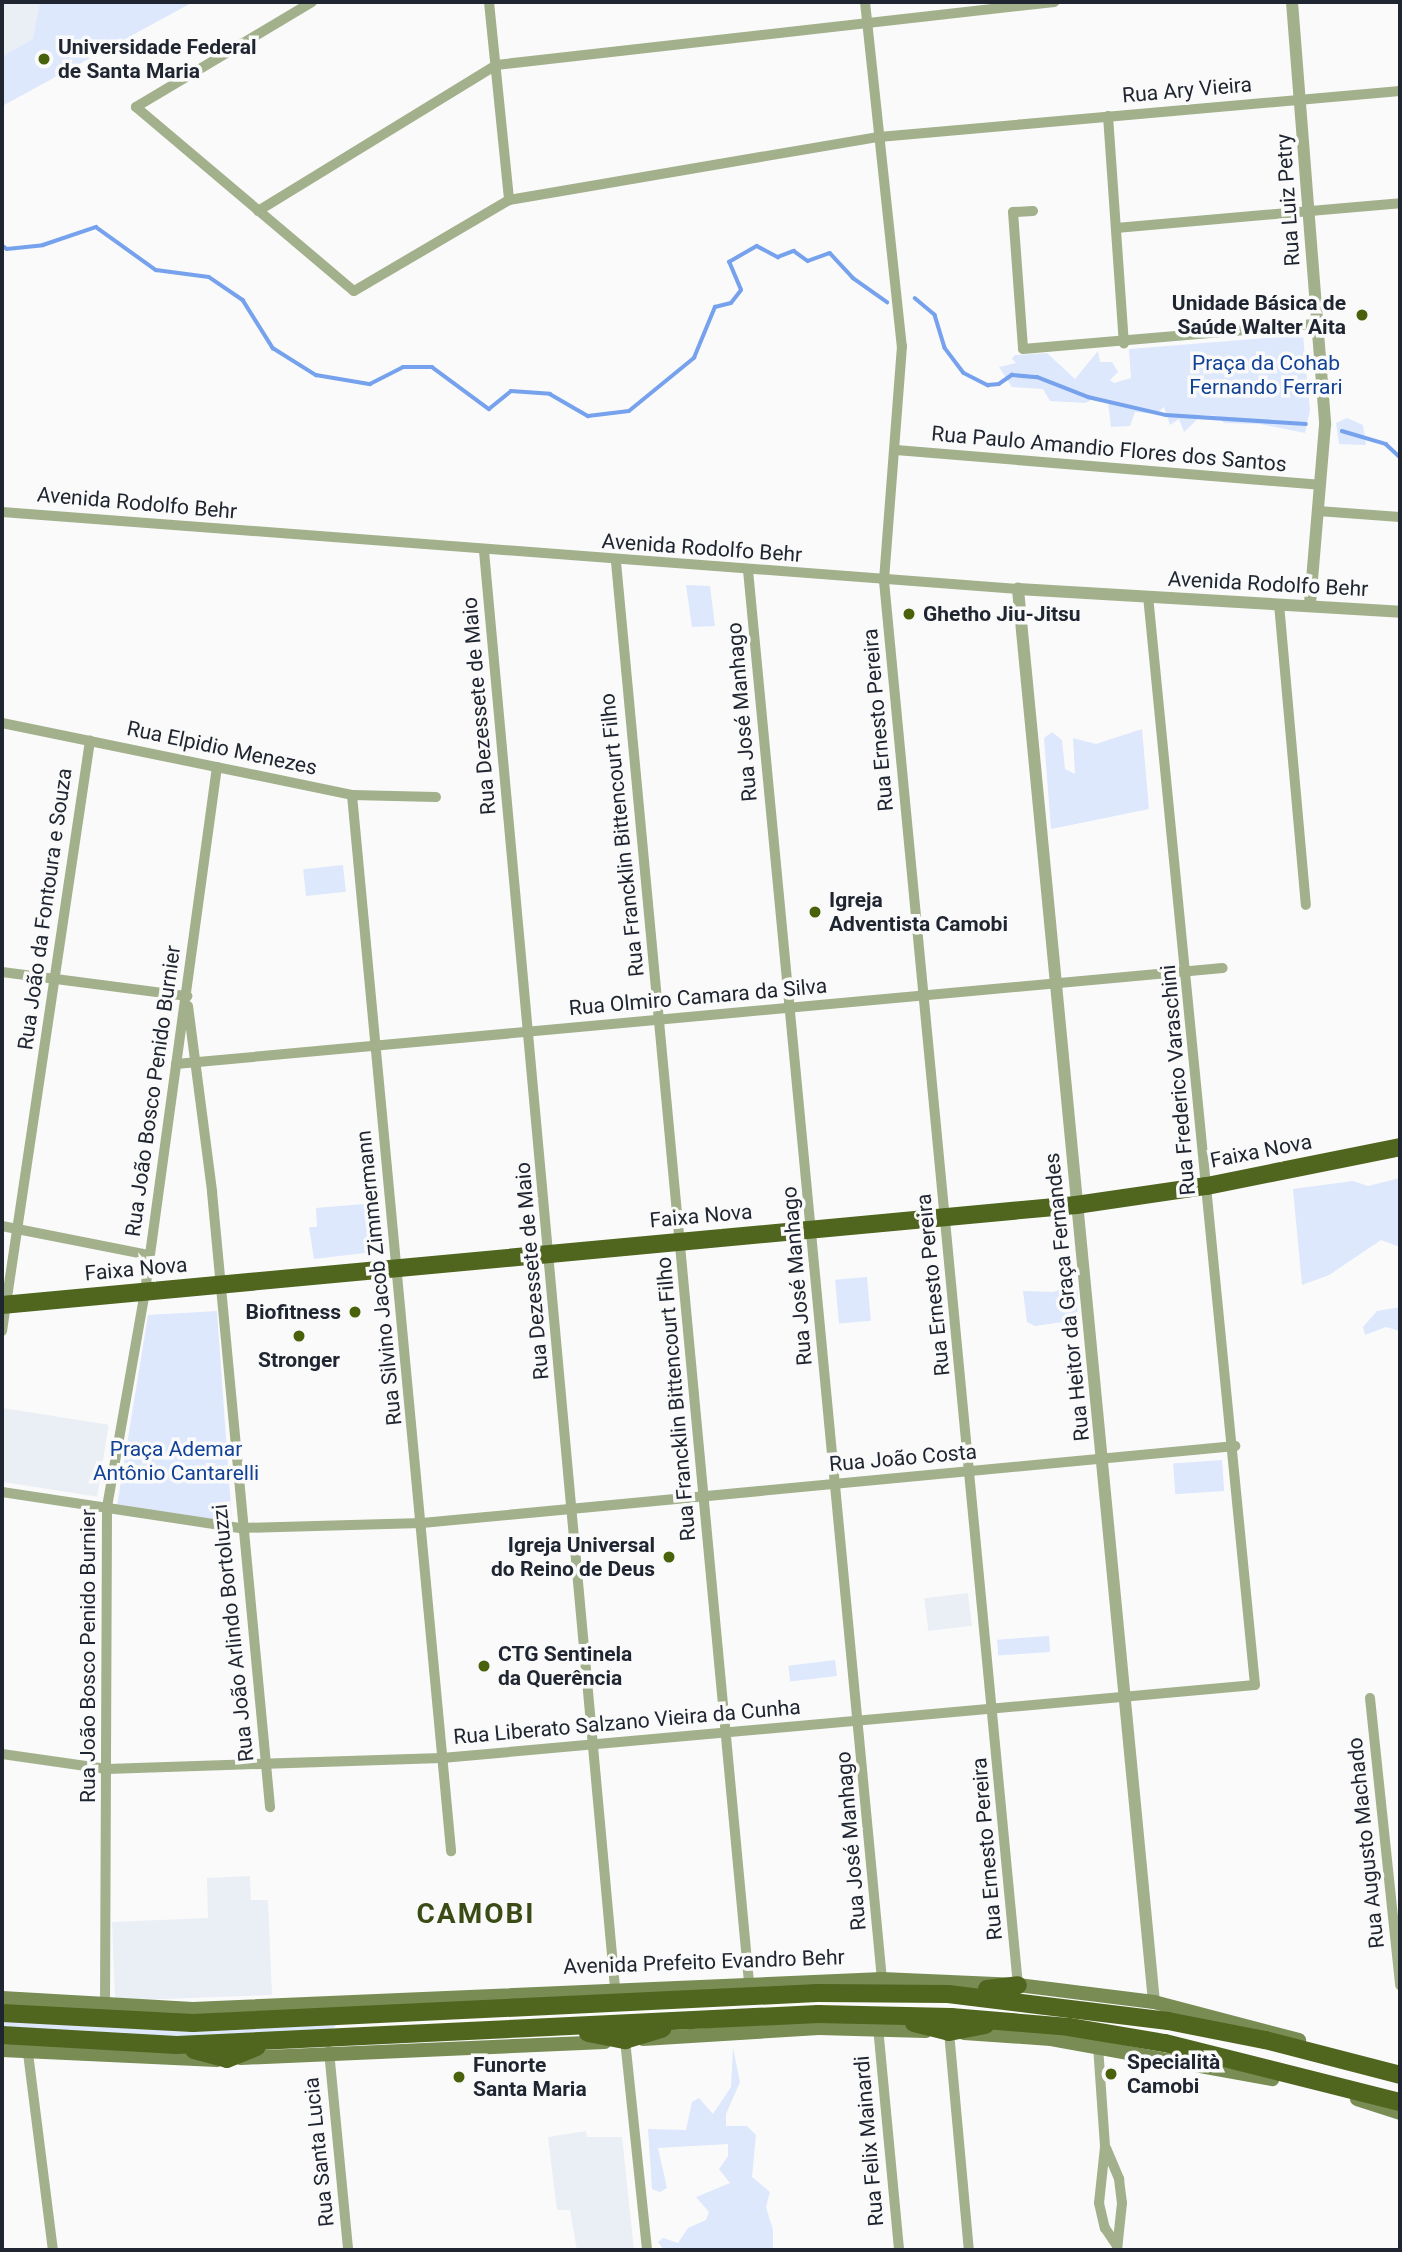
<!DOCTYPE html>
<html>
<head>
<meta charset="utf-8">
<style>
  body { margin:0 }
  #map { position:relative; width:1402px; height:2252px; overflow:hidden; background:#fafafa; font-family:Roboto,sans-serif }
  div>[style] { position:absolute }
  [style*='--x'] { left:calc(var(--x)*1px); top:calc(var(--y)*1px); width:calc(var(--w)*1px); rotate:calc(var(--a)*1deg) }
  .built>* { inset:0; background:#eaeff6; transform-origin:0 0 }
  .green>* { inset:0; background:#dde8fc; transform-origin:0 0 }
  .stream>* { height:3.5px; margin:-1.75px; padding:0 1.75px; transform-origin:1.75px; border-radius:1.75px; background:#76a1ec }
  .minor>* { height:10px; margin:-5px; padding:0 5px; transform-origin:5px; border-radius:5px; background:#a2b08b }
  .tertiary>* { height:12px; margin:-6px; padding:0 6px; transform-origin:6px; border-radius:6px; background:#a2b08b }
  .secondary>* { height:14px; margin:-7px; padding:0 7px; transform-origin:7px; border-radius:7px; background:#788c54 }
  .trunk>* { height:18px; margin:-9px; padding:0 9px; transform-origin:9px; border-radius:9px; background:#50651e }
  .dots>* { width:19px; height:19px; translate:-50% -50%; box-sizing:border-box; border:4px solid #fafafa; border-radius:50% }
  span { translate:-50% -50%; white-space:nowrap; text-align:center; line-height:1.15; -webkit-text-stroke:7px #fafafa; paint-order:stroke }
  .poi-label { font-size:21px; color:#202631; font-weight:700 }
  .left { translate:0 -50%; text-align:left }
  .right { translate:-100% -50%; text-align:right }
  .street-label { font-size:21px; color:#202631 }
  .park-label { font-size:21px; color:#104196 }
  .district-label { font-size:28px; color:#3b4b15; font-weight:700; letter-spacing:2px }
  .frame { position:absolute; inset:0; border:4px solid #202631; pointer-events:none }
</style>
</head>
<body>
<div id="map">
  <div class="built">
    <div style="clip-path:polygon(2px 2px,193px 2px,2px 106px)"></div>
    <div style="left:3px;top:1408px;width:107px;height:73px;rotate:9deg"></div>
    <div style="left:968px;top:1593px;width:33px;height:44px;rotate:83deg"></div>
    <div style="clip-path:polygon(250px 1876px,251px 1900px,268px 1900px,272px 1995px,115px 2001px,112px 1922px,208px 1918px,207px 1878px)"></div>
    <div style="clip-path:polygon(586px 2131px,587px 2137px,622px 2137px,634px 2250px,577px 2250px,570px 2210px,557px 2210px,548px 2137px)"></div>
  </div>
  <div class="green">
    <div style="clip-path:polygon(40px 2px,193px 2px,2px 106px,2px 57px,33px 39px)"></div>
    <div style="clip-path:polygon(1303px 335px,1310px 410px,1305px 433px,1260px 424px,1224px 423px,1218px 416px,1202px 415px,1184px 432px,1179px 419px,1170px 425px,1164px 407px,1156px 414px,1135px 412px,1130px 426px,1111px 427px,1108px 402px,1096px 398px,1085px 403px,1050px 401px,1043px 389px,1012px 387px,999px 367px,1016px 363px,1012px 359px,1015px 355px,1047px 353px,1075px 379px,1098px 351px,1100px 362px,1112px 362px,1118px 372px,1110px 380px,1114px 383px,1131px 378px,1129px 349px)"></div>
    <div style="clip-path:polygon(1347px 418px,1363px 425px,1366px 445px,1339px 444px,1336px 423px)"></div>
    <div style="clip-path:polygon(686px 585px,710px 586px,715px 626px,692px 627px)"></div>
    <div style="clip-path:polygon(1142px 729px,1149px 809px,1051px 829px,1044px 738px,1052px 732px,1062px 740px,1065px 769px,1075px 774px,1073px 738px,1096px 744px)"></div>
    <div style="left:343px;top:865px;width:27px;height:40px;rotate:84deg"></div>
    <div style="clip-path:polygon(1400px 1178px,1400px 1247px,1381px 1240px,1329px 1275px,1302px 1285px,1293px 1189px,1353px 1181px,1368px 1186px)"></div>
    <div style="clip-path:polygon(375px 1203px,382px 1251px,314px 1259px,309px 1227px,317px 1227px,316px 1208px)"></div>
    <div style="left:867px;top:1277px;width:44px;height:32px;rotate:85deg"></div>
    <div style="clip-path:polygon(1072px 1285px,1078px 1291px,1077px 1320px,1035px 1326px,1027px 1322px,1023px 1291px,1053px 1292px)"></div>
    <div style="clip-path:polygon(1400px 1307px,1400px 1331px,1386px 1327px,1365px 1335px,1363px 1327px,1377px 1311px)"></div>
    <div style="clip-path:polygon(217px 1311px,232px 1522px,117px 1506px,148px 1315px)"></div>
    <div style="left:1222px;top:1460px;width:31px;height:49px;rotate:86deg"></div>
    <div style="left:1049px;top:1636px;width:16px;height:52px;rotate:86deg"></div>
    <div style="left:835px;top:1660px;width:16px;height:47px;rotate:83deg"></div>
    <div style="clip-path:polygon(2px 2020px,165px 2030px,341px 2020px,332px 2030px,190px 2039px,2px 2028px)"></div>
    <div style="clip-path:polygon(733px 2048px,740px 2082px,726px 2114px,726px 2126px,747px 2126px,756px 2135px,752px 2177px,770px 2192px,766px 2207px,773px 2230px,773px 2250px,664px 2250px,658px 2242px,663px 2238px,678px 2243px,688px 2228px,706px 2220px,709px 2212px,696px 2197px,730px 2183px,719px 2169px,728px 2156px,728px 2144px,658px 2148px,667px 2188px,660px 2192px,652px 2189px,648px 2129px,686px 2130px,692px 2102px,699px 2098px,713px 2114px,731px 2087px)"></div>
  </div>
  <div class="stream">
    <div style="--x:2;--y:245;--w:6;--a:39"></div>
    <div style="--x:7;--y:249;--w:36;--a:-6"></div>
    <div style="--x:43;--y:245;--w:56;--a:-18.8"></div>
    <div style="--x:96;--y:227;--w:74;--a:35.6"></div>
    <div style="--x:156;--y:270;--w:53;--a:7.5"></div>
    <div style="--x:209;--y:277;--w:41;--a:34.1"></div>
    <div style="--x:243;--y:300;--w:57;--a:58"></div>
    <div style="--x:273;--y:348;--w:51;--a:32.1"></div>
    <div style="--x:316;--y:375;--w:55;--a:9.5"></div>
    <div style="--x:370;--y:384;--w:37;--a:-27"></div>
    <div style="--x:403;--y:367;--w:29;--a:0"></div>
    <div style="--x:432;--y:367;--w:71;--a:36.4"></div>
    <div style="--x:489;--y:409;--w:28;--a:-39"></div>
    <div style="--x:511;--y:391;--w:39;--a:4"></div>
    <div style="--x:550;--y:394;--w:44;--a:30.1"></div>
    <div style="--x:588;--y:416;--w:41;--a:-7"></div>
    <div style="--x:629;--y:411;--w:84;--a:-39.2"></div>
    <div style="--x:694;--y:358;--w:55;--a:-67.6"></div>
    <div style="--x:715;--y:307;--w:16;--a:-14"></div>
    <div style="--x:731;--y:303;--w:16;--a:-52"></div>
    <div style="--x:741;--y:290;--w:30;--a:-113"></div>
    <div style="--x:729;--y:262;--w:32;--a:-30"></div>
    <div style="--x:757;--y:246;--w:24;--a:28"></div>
    <div style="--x:778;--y:257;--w:17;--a:-21"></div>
    <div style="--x:794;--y:251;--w:17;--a:36"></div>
    <div style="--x:808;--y:261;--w:23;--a:-20"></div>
    <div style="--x:830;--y:253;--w:34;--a:47"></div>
    <div style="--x:853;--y:278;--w:42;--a:35.2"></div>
    <div style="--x:915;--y:298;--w:26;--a:40"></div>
    <div style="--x:935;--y:315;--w:34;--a:73"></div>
    <div style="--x:945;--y:348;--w:31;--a:53"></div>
    <div style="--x:964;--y:373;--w:27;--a:27"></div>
    <div style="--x:988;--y:385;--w:11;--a:-5"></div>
    <div style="--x:999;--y:384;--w:16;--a:-35"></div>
    <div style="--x:1012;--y:375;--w:25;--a:5"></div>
    <div style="--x:1037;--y:377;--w:55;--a:21.4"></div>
    <div style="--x:1088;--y:397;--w:80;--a:13"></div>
    <div style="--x:1166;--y:415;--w:140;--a:3.7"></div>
    <div style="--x:1342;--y:431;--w:46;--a:16.5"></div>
    <div style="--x:1386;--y:444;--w:19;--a:43"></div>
  </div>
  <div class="minor">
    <div style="--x:312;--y:2;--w:205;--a:149.2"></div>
    <div style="--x:136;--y:107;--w:285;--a:40.2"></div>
    <div style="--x:354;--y:291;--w:180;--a:-30.4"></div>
    <div style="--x:509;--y:200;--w:375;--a:-9.7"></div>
    <div style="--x:879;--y:137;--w:523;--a:-5.05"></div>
    <div style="--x:489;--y:2;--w:199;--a:84.2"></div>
    <div style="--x:865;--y:2;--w:346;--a:83.9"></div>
    <div style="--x:902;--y:346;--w:236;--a:94.4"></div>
    <div style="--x:884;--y:581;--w:1410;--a:84.55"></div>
    <div style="--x:1108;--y:116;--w:228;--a:86"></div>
    <div style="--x:258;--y:211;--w:279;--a:-31.5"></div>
    <div style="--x:496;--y:65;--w:562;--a:-6.44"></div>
    <div style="--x:1033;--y:211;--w:20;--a:177"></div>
    <div style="--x:1013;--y:212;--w:137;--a:85.8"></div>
    <div style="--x:1023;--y:349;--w:295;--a:-4.9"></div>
    <div style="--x:1116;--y:228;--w:285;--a:-5"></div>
    <div style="--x:896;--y:450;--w:425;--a:4.7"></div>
    <div style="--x:1318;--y:511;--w:82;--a:4.2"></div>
    <div style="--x:2;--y:512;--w:1019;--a:4.33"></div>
    <div style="--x:484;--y:551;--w:1443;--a:84.79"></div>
    <div style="--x:616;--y:562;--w:1426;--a:84.65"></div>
    <div style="--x:748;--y:570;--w:1415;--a:84.57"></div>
    <div style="--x:1279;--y:604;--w:302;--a:84.9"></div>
    <div style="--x:2;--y:723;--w:357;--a:11.6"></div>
    <div style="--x:352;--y:795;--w:84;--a:1.4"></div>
    <div style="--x:352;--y:795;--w:1061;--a:84.64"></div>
    <div style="--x:2;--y:972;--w:187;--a:7.4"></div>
    <div style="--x:188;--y:1006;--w:188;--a:82.6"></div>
    <div style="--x:212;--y:1192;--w:618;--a:84.61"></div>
    <div style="--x:176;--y:1064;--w:1051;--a:-5.24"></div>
    <div style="--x:2;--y:1226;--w:149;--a:11.2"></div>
    <div style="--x:2;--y:1331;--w:597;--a:-81.52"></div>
    <div style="--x:2;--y:1492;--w:242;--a:8.6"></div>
    <div style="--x:241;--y:1528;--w:181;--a:-1.6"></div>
    <div style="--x:422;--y:1523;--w:817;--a:-5.41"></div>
    <div style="--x:1370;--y:1698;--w:289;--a:84"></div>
    <div style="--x:2;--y:1754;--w:106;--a:8.1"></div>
    <div style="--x:107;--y:1769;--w:335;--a:-1.9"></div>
    <div style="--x:442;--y:1758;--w:816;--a:-5.13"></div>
    <div style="--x:1255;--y:1685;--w:1094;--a:-95.61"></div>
    <div style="--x:105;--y:2007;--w:500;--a:-89.77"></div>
    <div style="--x:107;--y:1507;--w:219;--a:-80"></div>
    <div style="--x:145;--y:1291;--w:529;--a:-82.18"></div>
    <div style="--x:878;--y:2027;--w:224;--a:84.6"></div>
    <div style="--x:949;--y:2032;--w:219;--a:84.8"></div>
    <div style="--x:625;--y:2040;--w:211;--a:84"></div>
    <div style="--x:1098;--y:2046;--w:101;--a:86"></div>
    <div style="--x:1105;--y:2147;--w:56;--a:96.1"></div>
    <div style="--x:1099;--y:2203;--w:26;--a:77"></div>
    <div style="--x:1105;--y:2228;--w:22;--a:56"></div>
    <div style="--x:329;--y:2051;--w:200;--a:84.5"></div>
    <div style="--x:28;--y:2053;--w:199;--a:82.8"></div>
    <div style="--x:1106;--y:2148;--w:34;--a:67"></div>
    <div style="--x:1119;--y:2179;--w:24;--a:83"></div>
    <div style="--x:1122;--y:2203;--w:47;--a:96.1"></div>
  </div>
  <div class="tertiary">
    <div style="--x:1292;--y:2;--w:424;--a:85.5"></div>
    <div style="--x:1325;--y:425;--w:181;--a:94.8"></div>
    <div style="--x:1154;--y:2002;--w:1420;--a:-95.5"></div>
    <div style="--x:1018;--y:589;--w:383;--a:3.4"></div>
  </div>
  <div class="secondary">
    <div style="--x:2;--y:1998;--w:191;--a:3.3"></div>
    <div style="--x:193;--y:2009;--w:690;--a:-2.49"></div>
    <div style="--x:882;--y:1979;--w:136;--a:2.5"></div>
    <div style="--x:1018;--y:1985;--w:137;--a:7.1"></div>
    <div style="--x:1154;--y:2002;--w:150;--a:14.7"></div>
    <div style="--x:964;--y:2033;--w:87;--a:3.9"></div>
    <div style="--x:1051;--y:2039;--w:225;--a:10.3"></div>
    <div style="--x:643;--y:2039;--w:176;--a:-3.6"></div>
    <div style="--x:819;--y:2028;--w:107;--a:1.6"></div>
    <div style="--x:2;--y:2050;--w:215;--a:2.7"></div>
    <div style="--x:241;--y:2058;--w:364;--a:-2.5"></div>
    <div style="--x:1357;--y:2099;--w:45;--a:18"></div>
  </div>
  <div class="trunk">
    <div style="--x:2;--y:1305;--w:1079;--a:-5.32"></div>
    <div style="--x:1076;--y:1205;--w:132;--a:-8.3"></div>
    <div style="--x:1207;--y:1186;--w:197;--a:-11.4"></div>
    <div style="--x:987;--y:1989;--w:31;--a:-7"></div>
    <div style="--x:2;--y:2013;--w:191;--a:3"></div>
    <div style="--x:193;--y:2023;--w:625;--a:-2.75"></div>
    <div style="--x:817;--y:1993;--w:131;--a:0.4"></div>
    <div style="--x:948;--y:1994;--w:222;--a:7"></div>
    <div style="--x:1168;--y:2021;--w:99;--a:11.1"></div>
    <div style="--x:1265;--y:2040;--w:139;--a:14.5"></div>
    <div style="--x:914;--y:2023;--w:36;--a:14"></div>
    <div style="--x:949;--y:2032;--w:37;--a:-11"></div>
    <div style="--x:588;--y:2033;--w:38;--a:11"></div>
    <div style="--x:625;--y:2040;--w:39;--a:-17"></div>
    <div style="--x:2;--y:2035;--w:175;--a:3.3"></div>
    <div style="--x:177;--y:2045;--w:642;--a:-2.77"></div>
    <div style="--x:818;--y:2014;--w:133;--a:1.3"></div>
    <div style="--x:951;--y:2017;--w:118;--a:4.8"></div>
    <div style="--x:1069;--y:2027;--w:97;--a:9.5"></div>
    <div style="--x:1165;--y:2043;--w:242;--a:14.1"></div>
    <div style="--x:194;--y:2050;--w:34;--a:15"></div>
    <div style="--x:227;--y:2059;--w:32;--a:-22"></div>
  </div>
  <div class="dots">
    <div style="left:44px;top:59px;background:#4a610c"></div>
    <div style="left:1362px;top:315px;background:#4a610c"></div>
    <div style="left:909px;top:614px;background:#4a610c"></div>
    <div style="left:815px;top:912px;background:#4a610c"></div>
    <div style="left:355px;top:1312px;background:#4a610c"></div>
    <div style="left:299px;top:1336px;background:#4a610c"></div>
    <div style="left:669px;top:1557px;background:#4a610c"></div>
    <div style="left:484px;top:1666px;background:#4a610c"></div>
    <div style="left:1111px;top:2074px;background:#4a610c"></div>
    <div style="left:459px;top:2077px;background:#4a610c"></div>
  </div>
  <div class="poi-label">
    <span class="left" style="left:58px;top:59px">Universidade Federal<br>de Santa Maria</span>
    <span class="right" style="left:1346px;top:315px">Unidade Básica de<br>Saúde Walter Aita</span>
    <span class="left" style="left:923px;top:614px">Ghetho Jiu-Jitsu</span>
    <span class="left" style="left:829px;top:912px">Igreja<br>Adventista Camobi</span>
    <span class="right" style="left:341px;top:1312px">Biofitness</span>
    <span style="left:299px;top:1360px">Stronger</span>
    <span class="right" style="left:655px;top:1557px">Igreja Universal<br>do Reino de Deus</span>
    <span class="left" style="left:498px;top:1666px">CTG Sentinela<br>da Querência</span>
    <span class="left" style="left:1127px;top:2074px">Specialità<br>Camobi</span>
    <span class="left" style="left:473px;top:2077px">Funorte<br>Santa Maria</span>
  </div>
  <div class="street-label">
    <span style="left:1187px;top:90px;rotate:-5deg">Rua Ary Vieira</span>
    <span style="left:1288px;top:200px;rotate:-94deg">Rua Luiz Petry</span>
    <span style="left:1109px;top:449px;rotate:5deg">Rua Paulo Amandio Flores dos Santos</span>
    <span style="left:137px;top:503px;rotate:5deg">Avenida Rodolfo Behr</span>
    <span style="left:702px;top:548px;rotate:4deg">Avenida Rodolfo Behr</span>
    <span style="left:1268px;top:584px;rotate:3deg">Avenida Rodolfo Behr</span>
    <span style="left:479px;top:706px;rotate:-95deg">Rua Dezessete de Maio</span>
    <span style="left:742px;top:712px;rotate:-95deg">Rua José Manhago</span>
    <span style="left:878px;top:720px;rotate:-95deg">Rua Ernesto Pereira</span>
    <span style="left:222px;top:748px;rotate:12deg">Rua Elpidio Menezes</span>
    <span style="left:622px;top:835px;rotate:-96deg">Rua Francklin Bittencourt Filho</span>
    <span style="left:45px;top:909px;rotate:-82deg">Rua João da Fontoura e Souza</span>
    <span style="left:698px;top:997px;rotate:-5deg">Rua Olmiro Camara da Silva</span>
    <span style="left:1178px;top:1080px;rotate:-95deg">Rua Frederico Varaschini</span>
    <span style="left:153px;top:1091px;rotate:-82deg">Rua João Bosco Penido Burnier</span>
    <span style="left:1261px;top:1151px;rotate:-11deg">Faixa Nova</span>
    <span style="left:701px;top:1216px;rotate:-5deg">Faixa Nova</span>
    <span style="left:136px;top:1269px;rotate:-5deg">Faixa Nova</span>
    <span style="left:532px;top:1271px;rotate:-95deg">Rua Dezessete de Maio</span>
    <span style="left:797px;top:1276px;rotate:-95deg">Rua José Manhago</span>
    <span style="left:379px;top:1278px;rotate:-96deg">Rua Silvino Jacob Zimmermann</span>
    <span style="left:933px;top:1285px;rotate:-96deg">Rua Ernesto Pereira</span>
    <span style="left:1067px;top:1297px;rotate:-96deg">Rua Heitor da Graça Fernandes</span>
    <span style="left:676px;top:1399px;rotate:-95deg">Rua Francklin Bittencourt Filho</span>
    <span style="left:903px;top:1458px;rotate:-5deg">Rua João Costa</span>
    <span style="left:233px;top:1633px;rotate:-96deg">Rua João Arlindo Bortoluzzi</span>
    <span style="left:88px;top:1656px;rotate:-90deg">Rua João Bosco Penido Burnier</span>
    <span style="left:627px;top:1722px;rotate:-5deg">Rua Liberato Salzano Vieira da Cunha</span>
    <span style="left:851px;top:1841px;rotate:-95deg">Rua José Manhago</span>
    <span style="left:1366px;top:1843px;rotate:-96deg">Rua Augusto Machado</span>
    <span style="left:987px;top:1849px;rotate:-95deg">Rua Ernesto Pereira</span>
    <span style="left:704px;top:1962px;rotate:-2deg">Avenida Prefeito Evandro Behr</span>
    <span style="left:869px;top:2141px;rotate:-95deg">Rua Felix Mainardi</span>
    <span style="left:319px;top:2152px;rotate:-96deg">Rua Santa Lucia</span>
  </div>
  <div class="park-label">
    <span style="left:1266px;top:375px">Praça da Cohab<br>Fernando Ferrari</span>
    <span style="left:176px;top:1461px">Praça Ademar<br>Antônio Cantarelli</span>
  </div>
  <div class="district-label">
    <span style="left:476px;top:1914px">CAMOBI</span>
  </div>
  <div class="frame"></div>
</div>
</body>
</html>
